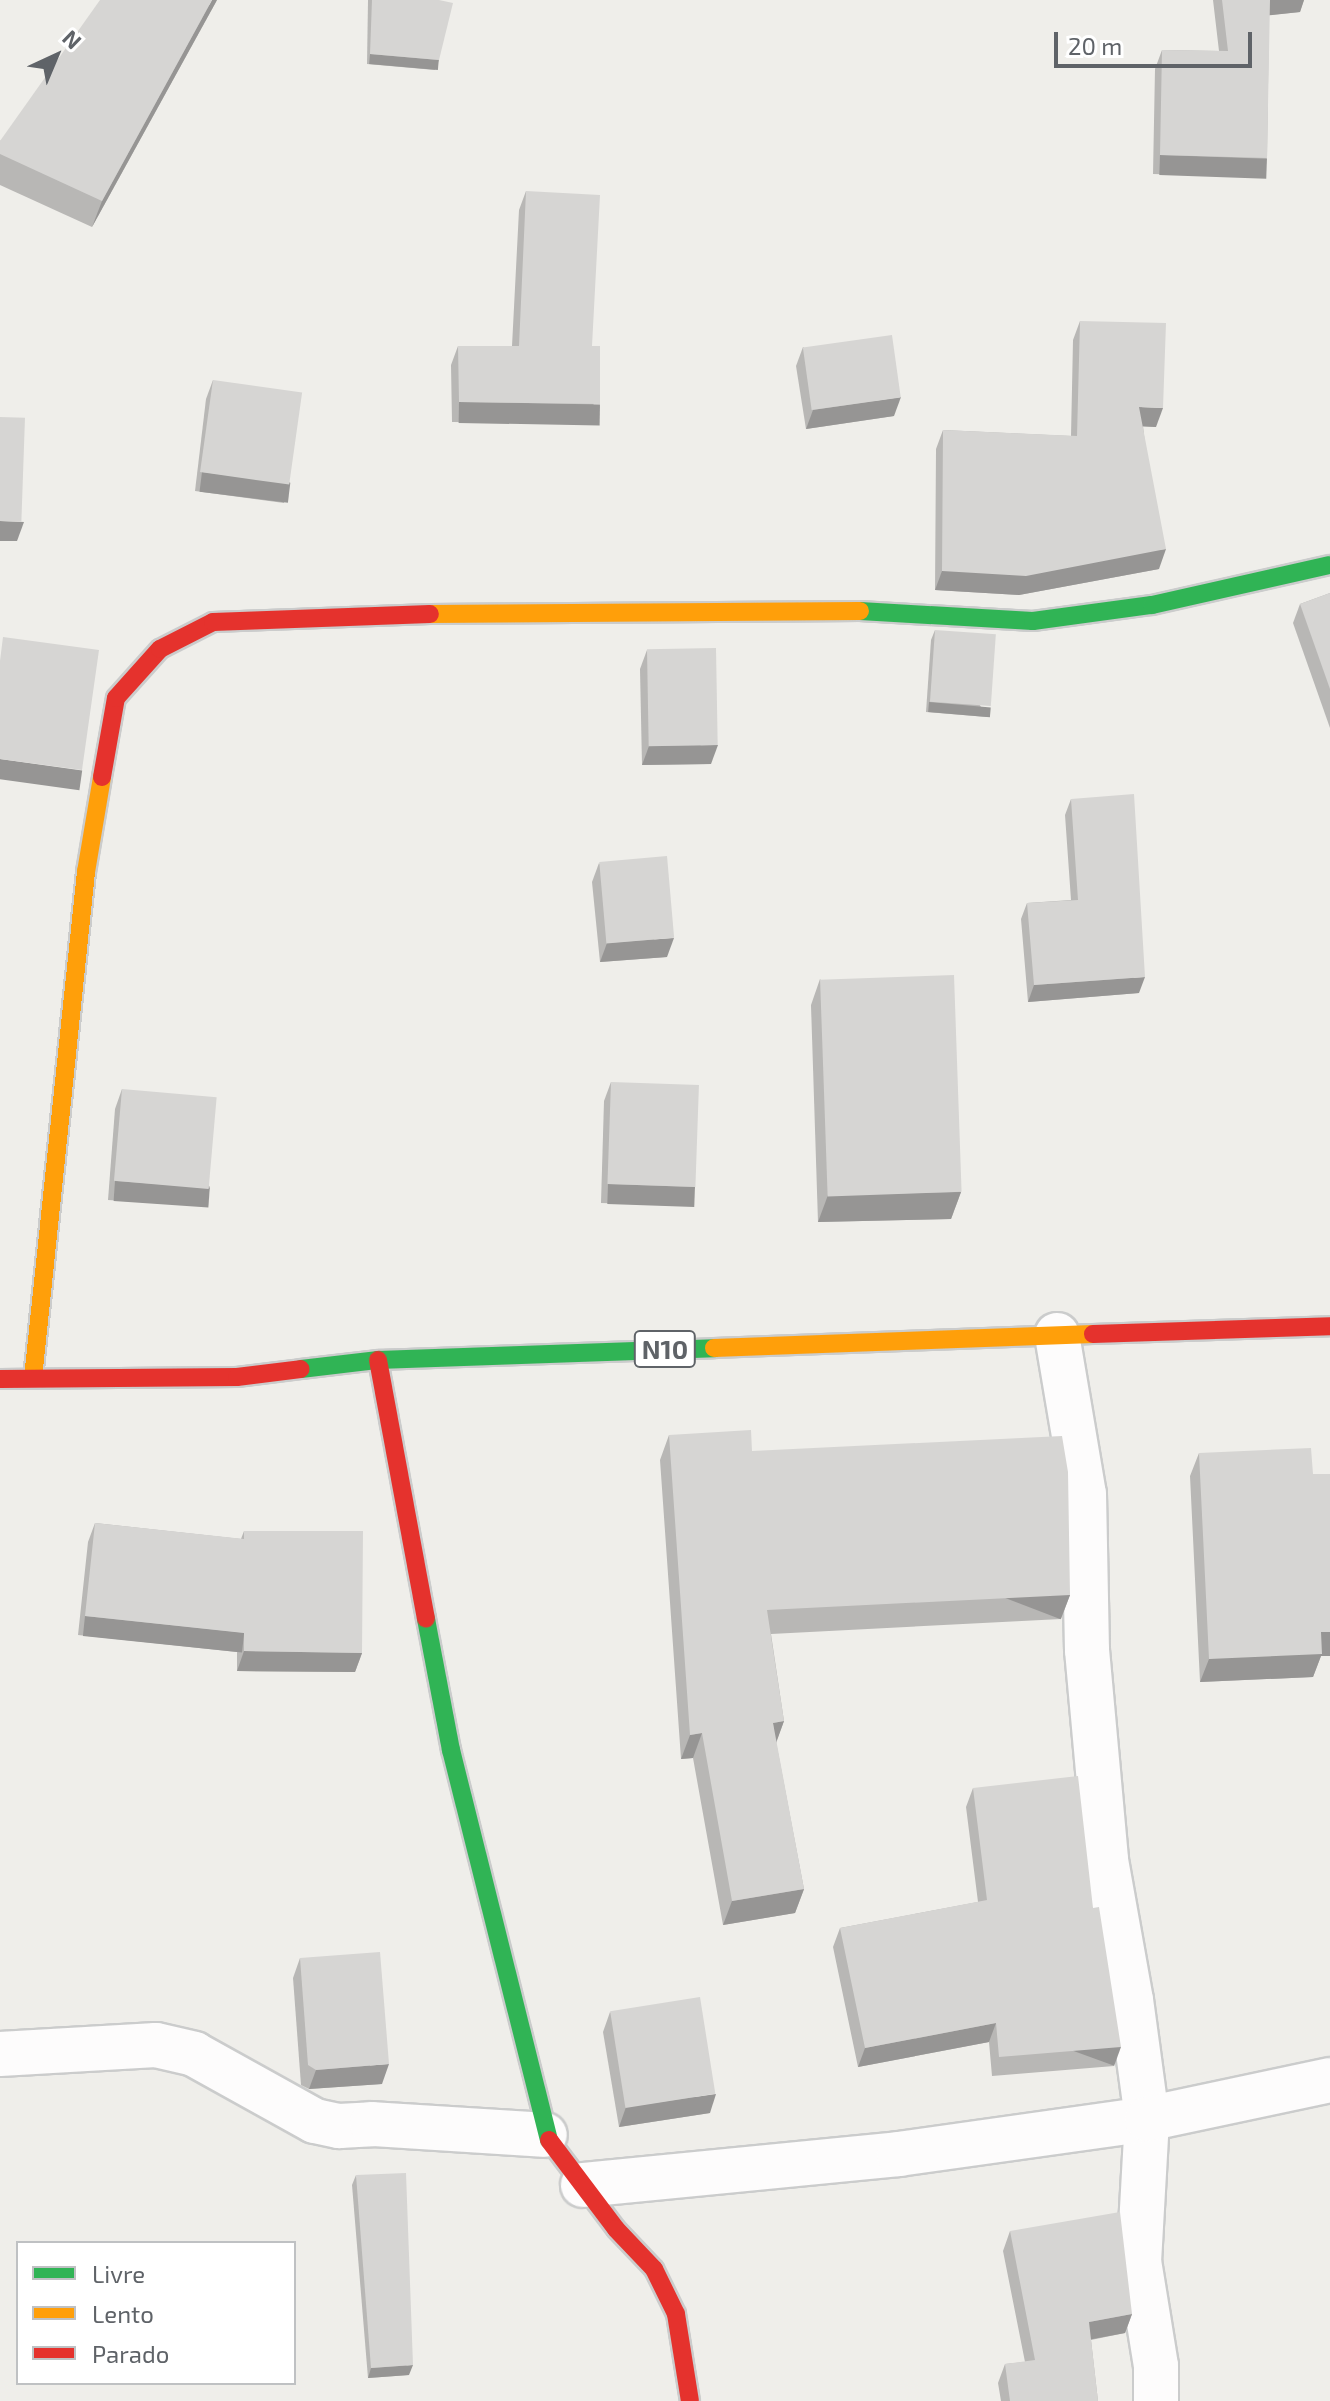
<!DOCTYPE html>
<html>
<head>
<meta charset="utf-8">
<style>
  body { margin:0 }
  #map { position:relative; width:1330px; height:2401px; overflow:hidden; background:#efeeea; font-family:"Exo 2",sans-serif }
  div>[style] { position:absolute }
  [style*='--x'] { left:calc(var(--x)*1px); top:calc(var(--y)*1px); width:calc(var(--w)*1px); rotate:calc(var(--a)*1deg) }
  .roads { filter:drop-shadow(2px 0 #cbcccc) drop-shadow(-2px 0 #cbcccc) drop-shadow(0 2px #cbcccc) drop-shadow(0 -2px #cbcccc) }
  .street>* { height:44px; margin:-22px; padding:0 22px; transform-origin:22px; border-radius:22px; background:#fdfcfc }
  .fast>* { height:18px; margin:-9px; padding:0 9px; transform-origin:9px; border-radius:9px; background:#30b455 }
  .slow>* { height:18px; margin:-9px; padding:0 9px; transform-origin:9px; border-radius:9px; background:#ff9f0a }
  .jam>* { height:18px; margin:-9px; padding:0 9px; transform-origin:9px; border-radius:9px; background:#e5322d }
  .wall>* { inset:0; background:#b8b7b5 }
  .shaded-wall>* { inset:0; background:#969594; transform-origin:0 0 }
  .building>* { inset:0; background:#d6d5d3; transform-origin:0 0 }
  span { translate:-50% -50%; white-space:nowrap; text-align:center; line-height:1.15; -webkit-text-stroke:6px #fff; paint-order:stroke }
  .shield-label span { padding:2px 6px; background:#fff; border:2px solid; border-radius:6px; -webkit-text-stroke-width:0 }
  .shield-label { font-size:26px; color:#5f6368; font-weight:700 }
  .legend { position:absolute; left:16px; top:2241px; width:280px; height:144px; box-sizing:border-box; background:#fff; border:2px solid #bfc1c3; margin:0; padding:10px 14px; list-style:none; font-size:24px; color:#5f6368 }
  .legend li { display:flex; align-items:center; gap:16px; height:40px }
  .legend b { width:40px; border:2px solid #bfc1c3 }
  .north { position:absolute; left:16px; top:16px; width:80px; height:80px; -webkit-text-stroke:6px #fff; paint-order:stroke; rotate:44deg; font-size:22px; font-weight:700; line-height:32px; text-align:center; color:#5f6368 }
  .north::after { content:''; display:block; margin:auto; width:28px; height:36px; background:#5f6368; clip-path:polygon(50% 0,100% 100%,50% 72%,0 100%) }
  .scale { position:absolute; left:1054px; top:32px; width:198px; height:36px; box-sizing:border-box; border:4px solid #5f6368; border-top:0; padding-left:10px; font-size:24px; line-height:28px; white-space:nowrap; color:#5f6368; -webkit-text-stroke:6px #fff; paint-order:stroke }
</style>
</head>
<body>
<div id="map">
  <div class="roads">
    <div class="street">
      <div style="--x:1057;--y:1335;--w:161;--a:80.4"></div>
      <div style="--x:1084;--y:1494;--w:156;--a:88.9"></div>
      <div style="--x:1087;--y:1650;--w:211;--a:84.8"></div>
      <div style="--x:1106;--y:1860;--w:142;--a:79.9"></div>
      <div style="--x:1131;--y:2000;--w:120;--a:82.3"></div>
      <div style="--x:1147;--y:2119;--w:142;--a:93.2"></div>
      <div style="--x:1139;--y:2261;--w:106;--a:80.8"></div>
      <div style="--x:1156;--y:2366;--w:35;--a:90"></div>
      <div style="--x:0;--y:2054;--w:156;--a:-3.3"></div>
      <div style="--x:156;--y:2045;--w:39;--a:13"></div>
      <div style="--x:194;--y:2054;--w:138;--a:29"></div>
      <div style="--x:315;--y:2121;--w:25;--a:12"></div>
      <div style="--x:339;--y:2126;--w:33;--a:-3"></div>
      <div style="--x:372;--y:2124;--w:173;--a:3.6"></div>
      <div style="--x:583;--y:2185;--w:318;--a:-5.6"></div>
      <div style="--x:899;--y:2154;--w:250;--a:-8"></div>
      <div style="--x:1147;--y:2119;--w:187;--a:-12"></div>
    </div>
    <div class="fast">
      <div style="--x:860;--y:611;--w:173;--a:3.3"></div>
      <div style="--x:1033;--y:621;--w:120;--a:-7.7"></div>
      <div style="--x:1152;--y:605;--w:182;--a:-12.7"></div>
      <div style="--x:301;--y:1369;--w:78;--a:-6.7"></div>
      <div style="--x:378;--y:1360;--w:336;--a:-2"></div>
      <div style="--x:426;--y:1619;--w:133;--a:79.2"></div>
      <div style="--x:451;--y:1750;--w:402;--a:75.9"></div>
    </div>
    <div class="slow">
      <div style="--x:430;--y:614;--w:430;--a:-0.4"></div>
      <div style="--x:714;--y:1348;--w:379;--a:-2.1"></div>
      <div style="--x:33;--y:1378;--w:509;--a:-84.02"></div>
      <div style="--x:86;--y:872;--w:96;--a:-80.4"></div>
    </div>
    <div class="jam">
      <div style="--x:102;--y:777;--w:80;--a:-80"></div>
      <div style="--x:116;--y:698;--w:66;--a:-48.1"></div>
      <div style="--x:160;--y:649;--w:59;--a:-27"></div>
      <div style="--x:213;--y:622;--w:217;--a:-2.1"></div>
      <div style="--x:1093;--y:1334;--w:237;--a:-1.9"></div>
      <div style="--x:378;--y:1360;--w:263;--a:79.5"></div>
      <div style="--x:0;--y:1379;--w:237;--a:-0.5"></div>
      <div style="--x:237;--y:1377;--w:64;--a:-7.1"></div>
      <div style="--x:549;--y:2140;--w:111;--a:53"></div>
      <div style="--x:616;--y:2229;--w:55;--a:46.5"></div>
      <div style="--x:654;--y:2269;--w:50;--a:63.9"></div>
      <div style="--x:676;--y:2314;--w:88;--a:80.9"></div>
    </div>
  </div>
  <div class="wall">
    <div style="clip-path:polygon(217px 0,92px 227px,0 185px,0 141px)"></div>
    <div style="clip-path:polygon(368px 0,439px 0,439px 60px,435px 70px,367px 64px)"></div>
    <div style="clip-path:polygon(1213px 0,1304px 0,1300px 12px,1269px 15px,1267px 158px,1260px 177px,1153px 174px,1155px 69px,1162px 50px,1219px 51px)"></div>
    <div style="clip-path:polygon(526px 191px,592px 346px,594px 423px,452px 422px,451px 365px,458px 346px,512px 346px,519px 210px)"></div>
    <div style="clip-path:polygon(1080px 321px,1156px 427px,1143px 426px,1159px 569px,1019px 595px,935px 590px,936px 449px,943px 430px,1071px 436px,1073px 340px)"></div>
    <div style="clip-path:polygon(803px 347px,894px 416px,806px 429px,796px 366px)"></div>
    <div style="clip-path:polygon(213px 380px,290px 483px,284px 503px,195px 491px,206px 399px)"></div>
    <div style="clip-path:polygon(1330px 593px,1330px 728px,1293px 623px,1300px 604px)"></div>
    <div style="clip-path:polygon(935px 630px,987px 717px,926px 712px,931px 640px)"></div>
    <div style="clip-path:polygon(647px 650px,711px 764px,642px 765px,640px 669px)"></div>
    <div style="clip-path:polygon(1071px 799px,1139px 993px,1028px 1002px,1021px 919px,1027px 903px,1071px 900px,1065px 815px)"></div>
    <div style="clip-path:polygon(599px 863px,667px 957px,600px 962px,592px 882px)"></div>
    <div style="clip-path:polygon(820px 979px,961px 1192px,951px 1219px,818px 1222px,811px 1005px)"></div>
    <div style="clip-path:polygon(611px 1082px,695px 1187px,688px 1206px,601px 1203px,604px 1101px)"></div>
    <div style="clip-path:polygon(122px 1089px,210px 1187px,203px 1206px,108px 1200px,115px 1109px)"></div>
    <div style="clip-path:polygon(669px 1435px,752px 1451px,1070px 1595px,1061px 1619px,771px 1634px,784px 1721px,776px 1742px,804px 1889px,795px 1913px,723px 1925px,693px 1758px,681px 1759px,660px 1460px)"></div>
    <div style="clip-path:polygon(1199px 1453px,1313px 1474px,1330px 1474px,1330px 1656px,1321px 1656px,1313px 1677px,1200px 1682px,1190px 1476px)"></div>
    <div style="clip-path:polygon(95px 1523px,241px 1539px,244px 1531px,362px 1653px,355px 1672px,237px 1671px,237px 1652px,78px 1635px,88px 1542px)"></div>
    <div style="clip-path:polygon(973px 1788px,1093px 1908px,1114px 2066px,992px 2076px,989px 2042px,858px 2067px,833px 1947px,840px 1928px,978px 1902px,966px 1807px)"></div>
    <div style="clip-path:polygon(300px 1958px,382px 2084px,309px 2089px,301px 2085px,293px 1978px)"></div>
    <div style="clip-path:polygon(610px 2012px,710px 2113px,619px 2127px,603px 2032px)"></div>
    <div style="clip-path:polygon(356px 2175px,409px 2375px,368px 2378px,352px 2185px)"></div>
    <div style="clip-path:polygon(1010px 2231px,1132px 2314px,1125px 2333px,1091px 2340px,1098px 2401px,1001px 2401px,998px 2383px,1005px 2364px,1025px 2362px,1003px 2251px)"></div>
  </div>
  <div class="shaded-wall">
    <div style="clip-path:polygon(212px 0,217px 0,92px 227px,102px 201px)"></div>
    <div style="clip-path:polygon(1268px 0,1304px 0,1300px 12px,1263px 16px)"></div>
    <div style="left:370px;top:54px;width:69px;height:10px;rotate:5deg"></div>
    <div style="left:1160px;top:155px;width:107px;height:20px;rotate:2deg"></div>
    <div style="clip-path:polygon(901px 397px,894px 416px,806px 429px,813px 410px)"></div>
    <div style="left:459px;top:402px;width:141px;height:21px;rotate:1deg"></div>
    <div style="clip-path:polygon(1139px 407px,1163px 408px,1156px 427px,1132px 426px)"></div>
    <div style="left:202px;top:472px;width:89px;height:20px;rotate:7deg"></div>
    <div style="clip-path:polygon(0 521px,24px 522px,17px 541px,0 541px)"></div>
    <div style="clip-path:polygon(1166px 549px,1159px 569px,1019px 595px,935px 590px,942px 571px)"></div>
    <div style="left:929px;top:702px;width:62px;height:10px;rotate:5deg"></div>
    <div style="clip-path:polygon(718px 745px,711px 764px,642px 765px,649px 746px)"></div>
    <div style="left:0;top:759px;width:83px;height:20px;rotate:8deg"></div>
    <div style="clip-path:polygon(674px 938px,667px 957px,600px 962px,607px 943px)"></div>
    <div style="clip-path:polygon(1145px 977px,1139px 993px,1028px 1002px,1034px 985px)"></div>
    <div style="left:115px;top:1181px;width:95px;height:20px;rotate:4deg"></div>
    <div style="left:608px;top:1184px;width:87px;height:20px;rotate:2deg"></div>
    <div style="clip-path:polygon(961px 1192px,951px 1219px,818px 1222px,828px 1195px)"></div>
    <div style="left:1070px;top:1595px;width:26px;height:303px;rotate:111deg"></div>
    <div style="left:85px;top:1616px;width:160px;height:20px;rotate:6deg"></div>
    <div style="clip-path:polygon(1321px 1632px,1330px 1632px,1330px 1656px,1321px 1656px,1313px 1677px,1200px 1682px,1209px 1659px)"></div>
    <div style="clip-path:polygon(244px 1651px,362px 1653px,355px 1672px,237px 1671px)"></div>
    <div style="clip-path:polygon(784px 1721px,775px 1746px,773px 1723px)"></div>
    <div style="clip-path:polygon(702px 1733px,693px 1758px,681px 1759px,690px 1735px)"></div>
    <div style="clip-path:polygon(804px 1889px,795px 1913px,723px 1925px,732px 1901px)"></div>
    <div style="clip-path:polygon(996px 2023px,989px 2042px,858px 2067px,865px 2048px)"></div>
    <div style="left:1121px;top:2047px;width:20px;height:122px;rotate:110deg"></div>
    <div style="clip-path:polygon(389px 2064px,382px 2084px,309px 2089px,316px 2070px)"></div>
    <div style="clip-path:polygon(716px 2094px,710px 2113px,619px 2127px,626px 2107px)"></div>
    <div style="clip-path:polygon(1132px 2314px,1125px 2333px,1082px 2341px,1089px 2322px)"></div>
    <div style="clip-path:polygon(413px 2365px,409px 2375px,368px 2378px,371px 2368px)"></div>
  </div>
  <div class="building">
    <div style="clip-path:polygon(100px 0,212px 0,102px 201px,0 154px,0 141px)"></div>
    <div style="clip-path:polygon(372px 0,439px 0,453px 3px,439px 60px,370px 54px)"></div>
    <div style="clip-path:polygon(1222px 0,1270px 0,1267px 158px,1160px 155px,1162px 50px,1228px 51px)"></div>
    <div style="clip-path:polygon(526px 191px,600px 195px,592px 346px,600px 346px,600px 404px,459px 402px,458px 346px,519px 346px)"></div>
    <div style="clip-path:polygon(1080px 321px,1166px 323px,1163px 408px,1139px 407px,1166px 549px,1026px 576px,942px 571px,943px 430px,1077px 436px)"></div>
    <div style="left:892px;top:335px;width:63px;height:90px;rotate:82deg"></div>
    <div style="left:213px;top:380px;width:90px;height:93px;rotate:8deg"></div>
    <div style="left:0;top:417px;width:25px;height:104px;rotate:2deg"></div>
    <div style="clip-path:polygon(1330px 593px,1330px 689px,1300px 604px)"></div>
    <div style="left:935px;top:630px;width:61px;height:72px;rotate:4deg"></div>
    <div style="clip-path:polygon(3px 637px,99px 650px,82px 770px,0 759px,0 661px)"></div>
    <div style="left:716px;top:648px;width:97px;height:69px;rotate:89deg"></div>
    <div style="clip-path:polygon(1134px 794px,1145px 977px,1034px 985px,1027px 903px,1078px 900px,1071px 799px)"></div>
    <div style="left:667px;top:856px;width:82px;height:68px;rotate:85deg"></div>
    <div style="left:954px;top:975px;width:217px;height:134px;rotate:88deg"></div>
    <div style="left:611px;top:1082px;width:88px;height:102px;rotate:2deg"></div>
    <div style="left:122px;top:1089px;width:95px;height:92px;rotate:5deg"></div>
    <div style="clip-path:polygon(751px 1430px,752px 1451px,1062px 1436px,1068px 1472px,1070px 1595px,767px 1610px,784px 1721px,773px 1723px,804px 1889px,732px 1901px,702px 1733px,690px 1735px,669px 1435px)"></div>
    <div style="clip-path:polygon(1311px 1448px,1313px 1474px,1330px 1474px,1330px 1632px,1321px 1632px,1322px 1654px,1209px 1659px,1199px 1453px)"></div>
    <div style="clip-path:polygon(95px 1523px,244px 1539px,244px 1531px,363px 1531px,362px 1653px,244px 1651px,244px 1633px,85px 1616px)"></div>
    <div style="clip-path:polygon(1078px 1776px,1093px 1908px,1099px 1907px,1121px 2047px,999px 2057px,996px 2023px,865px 2048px,840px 1928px,987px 1900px,973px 1788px)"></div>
    <div style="clip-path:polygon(380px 1952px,389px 2064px,316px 2070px,308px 2065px,300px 1958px)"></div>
    <div style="left:700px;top:1997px;width:98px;height:91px;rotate:81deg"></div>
    <div style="clip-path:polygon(406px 2173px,413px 2365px,371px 2368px,356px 2175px)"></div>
    <div style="clip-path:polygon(1120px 2212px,1132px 2314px,1089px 2322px,1098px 2401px,1010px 2401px,1005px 2364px,1035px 2360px,1010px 2231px)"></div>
  </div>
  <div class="shield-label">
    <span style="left:665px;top:1349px">N10</span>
  </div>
  <ul class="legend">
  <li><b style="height:10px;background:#30b455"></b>Livre</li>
  <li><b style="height:10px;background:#ff9f0a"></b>Lento</li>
  <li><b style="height:10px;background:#e5322d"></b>Parado</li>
  </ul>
  <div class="north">N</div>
  <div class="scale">20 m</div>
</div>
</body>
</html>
